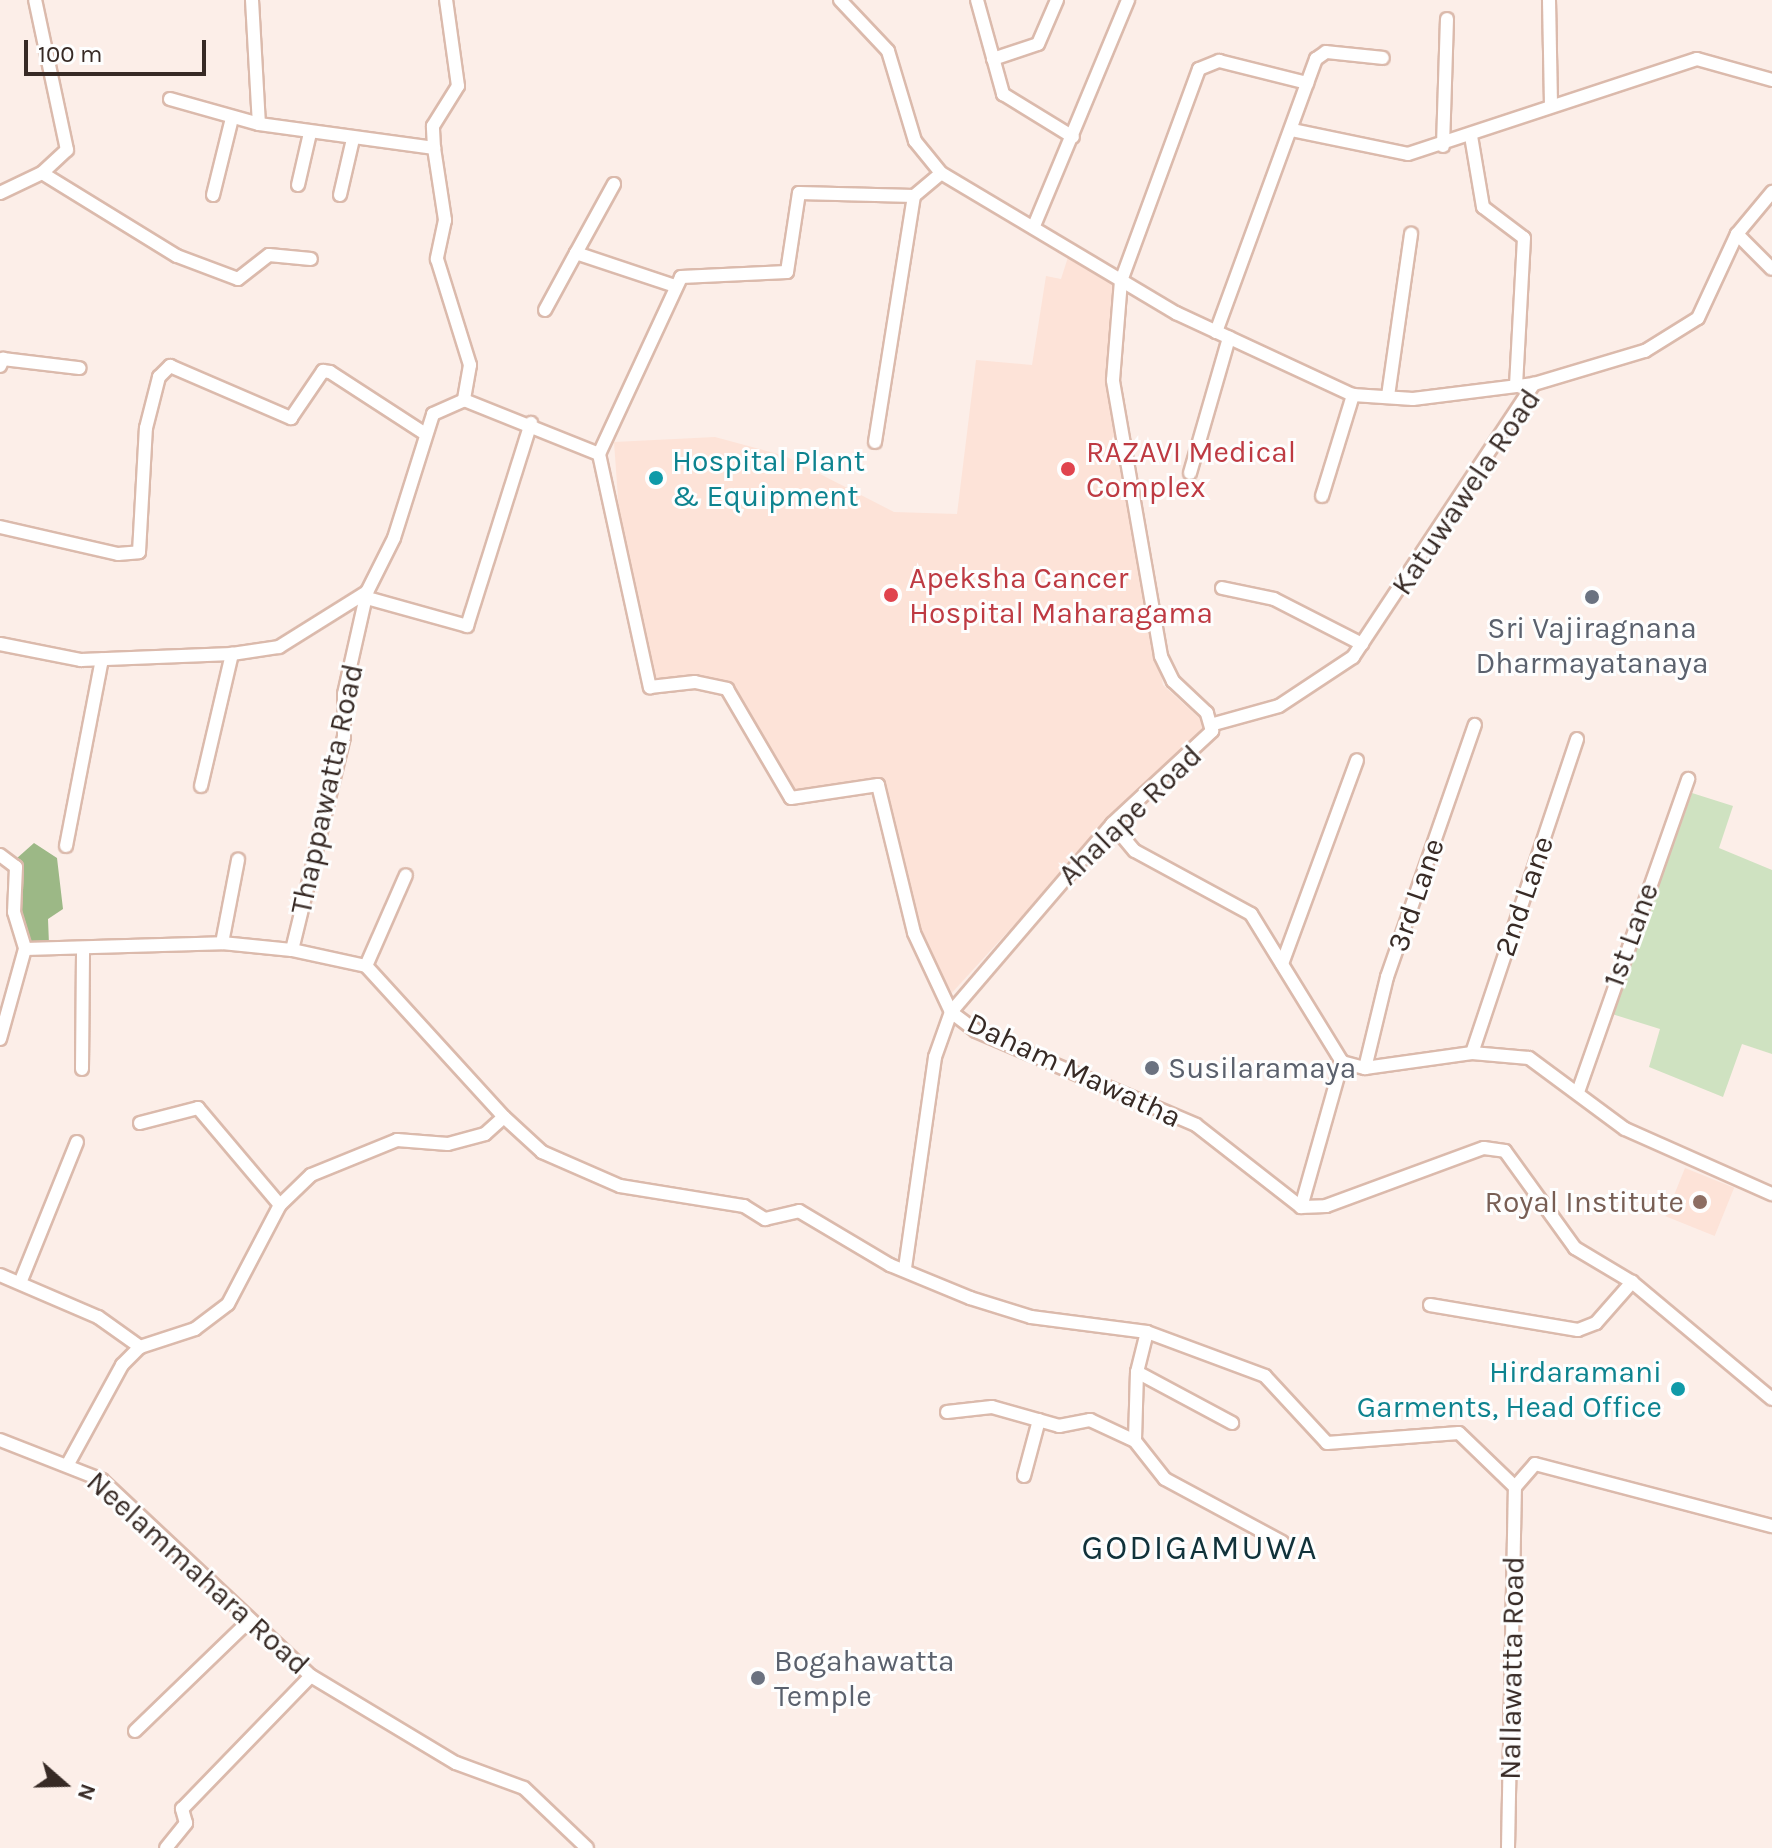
<!DOCTYPE html>
<html>
<head>
<meta charset="utf-8">
<style>
  body { margin:0 }
  #map { position:relative; width:1772px; height:1848px; overflow:hidden; background:#fceee8; font-family:Karla,sans-serif }
  div>[style] { position:absolute }
  [style*='--x'] { left:calc(var(--x)*1px); top:calc(var(--y)*1px); width:calc(var(--w)*1px); rotate:calc(var(--a)*1deg) }
  .built>* { inset:0; background:#fde3d8; transform-origin:0 0 }
  .green>* { inset:0; background:#cfe2c1 }
  .forest>* { inset:0; background:#9cb886 }
  .roads { filter:drop-shadow(2px 0 #dbbaac) drop-shadow(-2px 0 #dbbaac) drop-shadow(0 2px #dbbaac) drop-shadow(0 -2px #dbbaac) }
  .minor>* { height:12px; margin:-6px; padding:0 6px; transform-origin:6px; border-radius:6px; background:#fff }
  .dots>* { width:22px; height:22px; translate:-50% -50%; box-sizing:border-box; border:4px solid #fefefe; border-radius:50% }
  span { translate:-50% -50%; white-space:nowrap; text-align:center; line-height:1.15; -webkit-text-stroke:6px #fefefe; paint-order:stroke }
  .health-label { font-size:30px; color:#be3a42 }
  .left { translate:0 -50%; text-align:left }
  .culture-label { font-size:30px; color:#0d838f }
  .right { translate:-100% -50%; text-align:right }
  .street-label { font-size:30px; color:#372a25 }
  .worship-label { font-size:30px; color:#5b616d }
  .education-label { font-size:30px; color:#785e54 }
  .quarter-label { font-size:34px; color:#11323a; letter-spacing:2px }
  .north { position:absolute; left:24px; top:1744px; width:80px; height:80px; -webkit-text-stroke:6px #fefefe; paint-order:stroke; rotate:110deg; font-size:22px; font-weight:700; line-height:32px; text-align:center; color:#372a25 }
  .north::after { content:''; display:block; margin:auto; width:28px; height:36px; background:#372a25; clip-path:polygon(50% 0,100% 100%,50% 72%,0 100%) }
  .scale { position:absolute; left:24px; top:40px; width:182px; height:36px; box-sizing:border-box; border:4px solid #372a25; border-top:0; padding-left:10px; font-size:24px; line-height:28px; white-space:nowrap; color:#372a25; -webkit-text-stroke:6px #fefefe; paint-order:stroke }
</style>
</head>
<body>
<div id="map">
  <div class="built">
    <div style="clip-path:polygon(1069px 254px,1117px 283px,1108px 383px,1163px 685px,1209px 727px,1110px 820px,949px 996px,909px 906px,881px 781px,792px 790px,728px 682px,654px 679px,619px 512px,614px 442px,715px 437px,785px 456px,894px 512px,957px 514px,976px 360px,1032px 365px,1046px 276px,1061px 279px)"></div>
    <div style="left:1685px;top:1168px;width:53px;height:52px;rotate:22deg"></div>
  </div>
  <div class="green">
    <div style="clip-path:polygon(1692px 793px,1733px 806px,1719px 848px,1772px 870px,1772px 1054px,1742px 1044px,1723px 1097px,1649px 1067px,1660px 1029px,1612px 1014px)"></div>
  </div>
  <div class="forest">
    <div style="clip-path:polygon(34px 843px,57px 858px,63px 909px,48px 919px,49px 944px,29px 942px,17px 909px,16px 859px)"></div>
  </div>
  <div class="roads">
    <div class="minor">
      <div style="--x:252;--y:0;--w:124;--a:86.8"></div>
      <div style="--x:840;--y:0;--w:70;--a:46.7"></div>
      <div style="--x:888;--y:51;--w:94;--a:73.3"></div>
      <div style="--x:915;--y:141;--w:41;--a:50.9"></div>
      <div style="--x:941;--y:173;--w:274;--a:30.8"></div>
      <div style="--x:1176;--y:313;--w:195;--a:24.9"></div>
      <div style="--x:1353;--y:395;--w:60;--a:3.8"></div>
      <div style="--x:1413;--y:399;--w:122;--a:-7.1"></div>
      <div style="--x:977;--y:0;--w:98;--a:74.5"></div>
      <div style="--x:1003;--y:94;--w:82;--a:31.6"></div>
      <div style="--x:1549;--y:0;--w:104;--a:88.9"></div>
      <div style="--x:993;--y:59;--w:47;--a:-18.4"></div>
      <div style="--x:1038;--y:44;--w:48;--a:-66.6"></div>
      <div style="--x:170;--y:99;--w:92;--a:15.7"></div>
      <div style="--x:259;--y:124;--w:177;--a:7.8"></div>
      <div style="--x:434;--y:148;--w:22;--a:-93"></div>
      <div style="--x:433;--y:126;--w:47;--a:-58"></div>
      <div style="--x:458;--y:86;--w:87;--a:-97.9"></div>
      <div style="--x:1292;--y:130;--w:118;--a:11.7"></div>
      <div style="--x:1408;--y:154;--w:304;--a:-18.2"></div>
      <div style="--x:1697;--y:59;--w:78;--a:15.6"></div>
      <div style="--x:1471;--y:136;--w:72;--a:80.4"></div>
      <div style="--x:1483;--y:207;--w:51;--a:37.1"></div>
      <div style="--x:1524;--y:238;--w:146;--a:93.1"></div>
      <div style="--x:1443;--y:146;--w:127;--a:-88.2"></div>
      <div style="--x:434;--y:148;--w:73;--a:81.3"></div>
      <div style="--x:445;--y:220;--w:40;--a:102"></div>
      <div style="--x:437;--y:259;--w:111;--a:72.7"></div>
      <div style="--x:470;--y:365;--w:36;--a:100"></div>
      <div style="--x:42;--y:173;--w:158;--a:31.6"></div>
      <div style="--x:177;--y:256;--w:65;--a:20.7"></div>
      <div style="--x:238;--y:279;--w:39;--a:-38"></div>
      <div style="--x:269;--y:255;--w:42;--a:5.4"></div>
      <div style="--x:614;--y:184;--w:79;--a:118.8"></div>
      <div style="--x:576;--y:253;--w:104;--a:18.4"></div>
      <div style="--x:298;--y:185;--w:53;--a:-77"></div>
      <div style="--x:0;--y:193;--w:47;--a:-25.5"></div>
      <div style="--x:42;--y:173;--w:34;--a:-43"></div>
      <div style="--x:67;--y:150;--w:153;--a:-102"></div>
      <div style="--x:213;--y:195;--w:79;--a:-76.1"></div>
      <div style="--x:340;--y:195;--w:57;--a:-76.9"></div>
      <div style="--x:1034;--y:226;--w:245;--a:-67.4"></div>
      <div style="--x:1737;--y:234;--w:49;--a:45"></div>
      <div style="--x:545;--y:310;--w:65;--a:-61.5"></div>
      <div style="--x:1216;--y:332;--w:291;--a:-69.9"></div>
      <div style="--x:1316;--y:59;--w:12;--a:-35"></div>
      <div style="--x:1326;--y:52;--w:57;--a:6"></div>
      <div style="--x:0;--y:366;--w:8;--a:-67"></div>
      <div style="--x:3;--y:359;--w:77;--a:6.8"></div>
      <div style="--x:1388;--y:396;--w:164;--a:-81.9"></div>
      <div style="--x:875;--y:442;--w:249;--a:-81"></div>
      <div style="--x:599;--y:454;--w:195;--a:-65.1"></div>
      <div style="--x:681;--y:277;--w:106;--a:-2.7"></div>
      <div style="--x:787;--y:272;--w:80;--a:-81.4"></div>
      <div style="--x:799;--y:193;--w:115;--a:1.5"></div>
      <div style="--x:914;--y:196;--w:35;--a:-40"></div>
      <div style="--x:1190;--y:473;--w:141;--a:-73.9"></div>
      <div style="--x:1322;--y:496;--w:106;--a:-72.9"></div>
      <div style="--x:0;--y:527;--w:121;--a:12.9"></div>
      <div style="--x:118;--y:554;--w:21;--a:-5"></div>
      <div style="--x:139;--y:552;--w:124;--a:-86.8"></div>
      <div style="--x:146;--y:428;--w:53;--a:-75.7"></div>
      <div style="--x:159;--y:377;--w:16;--a:-45"></div>
      <div style="--x:170;--y:366;--w:132;--a:23.3"></div>
      <div style="--x:291;--y:418;--w:57;--a:-55.8"></div>
      <div style="--x:323;--y:371;--w:7;--a:8"></div>
      <div style="--x:330;--y:372;--w:112;--a:33"></div>
      <div style="--x:1222;--y:588;--w:53;--a:11.9"></div>
      <div style="--x:1274;--y:599;--w:99;--a:27.1"></div>
      <div style="--x:367;--y:598;--w:104;--a:15.6"></div>
      <div style="--x:467;--y:626;--w:213;--a:-72.5"></div>
      <div style="--x:0;--y:644;--w:83;--a:11.2"></div>
      <div style="--x:81;--y:660;--w:151;--a:-2.3"></div>
      <div style="--x:232;--y:654;--w:48;--a:-8.5"></div>
      <div style="--x:279;--y:647;--w:104;--a:-32"></div>
      <div style="--x:1214;--y:724;--w:67;--a:-15.5"></div>
      <div style="--x:1279;--y:706;--w:89;--a:-33.5"></div>
      <div style="--x:1353;--y:657;--w:328;--a:-56.5"></div>
      <div style="--x:1534;--y:384;--w:116;--a:-16.6"></div>
      <div style="--x:1645;--y:351;--w:62;--a:-31.9"></div>
      <div style="--x:1698;--y:318;--w:93;--a:-65.1"></div>
      <div style="--x:1737;--y:234;--w:55;--a:-50.2"></div>
      <div style="--x:201;--y:786;--w:136;--a:-76.8"></div>
      <div style="--x:1112;--y:824;--w:35;--a:50"></div>
      <div style="--x:1135;--y:851;--w:132;--a:28.5"></div>
      <div style="--x:1251;--y:914;--w:174;--a:58.4"></div>
      <div style="--x:1342;--y:1062;--w:24;--a:15"></div>
      <div style="--x:1365;--y:1068;--w:108;--a:-8"></div>
      <div style="--x:1472;--y:1053;--w:57;--a:5"></div>
      <div style="--x:1529;--y:1058;--w:119;--a:36.5"></div>
      <div style="--x:1625;--y:1129;--w:161;--a:23.9"></div>
      <div style="--x:66;--y:846;--w:190;--a:-79.1"></div>
      <div style="--x:0;--y:855;--w:20;--a:37"></div>
      <div style="--x:16;--y:867;--w:45;--a:92.5"></div>
      <div style="--x:14;--y:912;--w:39;--a:73"></div>
      <div style="--x:25;--y:949;--w:197;--a:-1.7"></div>
      <div style="--x:222;--y:943;--w:70;--a:5.7"></div>
      <div style="--x:292;--y:950;--w:219;--a:-76.3"></div>
      <div style="--x:344;--y:737;--w:43;--a:-90"></div>
      <div style="--x:344;--y:694;--w:105;--a:-77.3"></div>
      <div style="--x:367;--y:592;--w:60;--a:-63.4"></div>
      <div style="--x:394;--y:538;--w:130;--a:-72.5"></div>
      <div style="--x:433;--y:414;--w:34;--a:-24"></div>
      <div style="--x:464;--y:400;--w:145;--a:21.8"></div>
      <div style="--x:599;--y:454;--w:239;--a:77.7"></div>
      <div style="--x:650;--y:687;--w:45;--a:-6.3"></div>
      <div style="--x:695;--y:682;--w:33;--a:12"></div>
      <div style="--x:727;--y:689;--w:126;--a:59.6"></div>
      <div style="--x:791;--y:798;--w:88;--a:-8.5"></div>
      <div style="--x:878;--y:785;--w:152;--a:76.3"></div>
      <div style="--x:914;--y:933;--w:87;--a:64.9"></div>
      <div style="--x:951;--y:1012;--w:31;--a:37"></div>
      <div style="--x:976;--y:1031;--w:239;--a:23.1"></div>
      <div style="--x:1196;--y:1125;--w:133;--a:38"></div>
      <div style="--x:1301;--y:1207;--w:25;--a:-2"></div>
      <div style="--x:1326;--y:1206;--w:168;--a:-20.2"></div>
      <div style="--x:1484;--y:1148;--w:21;--a:8"></div>
      <div style="--x:1505;--y:1151;--w:120;--a:54.2"></div>
      <div style="--x:1575;--y:1248;--w:66;--a:30.8"></div>
      <div style="--x:1632;--y:1282;--w:182;--a:39.9"></div>
      <div style="--x:222;--y:943;--w:85;--a:-79.1"></div>
      <div style="--x:1282;--y:964;--w:217;--a:-69.8"></div>
      <div style="--x:366;--y:966;--w:99;--a:-66.3"></div>
      <div style="--x:0;--y:1039;--w:93;--a:-74.5"></div>
      <div style="--x:1472;--y:1053;--w:331;--a:-71.5"></div>
      <div style="--x:1365;--y:1068;--w:94;--a:-76.4"></div>
      <div style="--x:1387;--y:977;--w:267;--a:-70.8"></div>
      <div style="--x:82;--y:1069;--w:120;--a:-89.5"></div>
      <div style="--x:1578;--y:1092;--w:332;--a:-70.6"></div>
      <div style="--x:504;--y:1117;--w:52;--a:42.6"></div>
      <div style="--x:542;--y:1152;--w:85;--a:23.6"></div>
      <div style="--x:620;--y:1186;--w:126;--a:9.2"></div>
      <div style="--x:744;--y:1206;--w:25;--a:32"></div>
      <div style="--x:765;--y:1219;--w:35;--a:-13"></div>
      <div style="--x:799;--y:1211;--w:106;--a:30.7"></div>
      <div style="--x:890;--y:1265;--w:87;--a:22.4"></div>
      <div style="--x:970;--y:1298;--w:64;--a:17.3"></div>
      <div style="--x:1031;--y:1317;--w:117;--a:7.4"></div>
      <div style="--x:1147;--y:1332;--w:126;--a:20.4"></div>
      <div style="--x:1265;--y:1376;--w:91;--a:47.2"></div>
      <div style="--x:1327;--y:1443;--w:132;--a:-4.3"></div>
      <div style="--x:1459;--y:1433;--w:78;--a:44"></div>
      <div style="--x:1515;--y:1487;--w:30;--a:-49"></div>
      <div style="--x:1535;--y:1464;--w:245;--a:14.7"></div>
      <div style="--x:140;--y:1123;--w:60;--a:-14.5"></div>
      <div style="--x:198;--y:1108;--w:127;--a:49.8"></div>
      <div style="--x:1301;--y:1207;--w:151;--a:-74.2"></div>
      <div style="--x:905;--y:1268;--w:213;--a:-81.9"></div>
      <div style="--x:935;--y:1057;--w:48;--a:-70.4"></div>
      <div style="--x:951;--y:1012;--w:248;--a:-49.4"></div>
      <div style="--x:1112;--y:824;--w:137;--a:-42.9"></div>
      <div style="--x:1212;--y:731;--w:19;--a:-106"></div>
      <div style="--x:1207;--y:713;--w:47;--a:-136.7"></div>
      <div style="--x:1173;--y:681;--w:28;--a:-116"></div>
      <div style="--x:1161;--y:656;--w:280;--a:-99.9"></div>
      <div style="--x:1113;--y:380;--w:99;--a:-85.4"></div>
      <div style="--x:1121;--y:281;--w:226;--a:-69.8"></div>
      <div style="--x:1199;--y:69;--w:22;--a:-22"></div>
      <div style="--x:1219;--y:61;--w:91;--a:14"></div>
      <div style="--x:0;--y:1275;--w:107;--a:23.2"></div>
      <div style="--x:98;--y:1317;--w:52;--a:35.5"></div>
      <div style="--x:20;--y:1283;--w:152;--a:-68"></div>
      <div style="--x:1430;--y:1305;--w:150;--a:9.6"></div>
      <div style="--x:1578;--y:1330;--w:19;--a:-21"></div>
      <div style="--x:1596;--y:1323;--w:55;--a:-48.7"></div>
      <div style="--x:1147;--y:1332;--w:41;--a:104"></div>
      <div style="--x:1137;--y:1372;--w:69;--a:91.7"></div>
      <div style="--x:1135;--y:1441;--w:48;--a:51.7"></div>
      <div style="--x:1165;--y:1479;--w:133;--a:28.3"></div>
      <div style="--x:1137;--y:1372;--w:108;--a:28.2"></div>
      <div style="--x:947;--y:1412;--w:45;--a:-6.3"></div>
      <div style="--x:992;--y:1407;--w:70;--a:15.8"></div>
      <div style="--x:1059;--y:1426;--w:32;--a:-11"></div>
      <div style="--x:1090;--y:1420;--w:50;--a:25"></div>
      <div style="--x:0;--y:1440;--w:110;--a:21.4"></div>
      <div style="--x:102;--y:1480;--w:287;--a:43.2"></div>
      <div style="--x:311;--y:1676;--w:169;--a:31"></div>
      <div style="--x:456;--y:1763;--w:72;--a:20.2"></div>
      <div style="--x:524;--y:1788;--w:87;--a:43.6"></div>
      <div style="--x:69;--y:1462;--w:111;--a:-61.3"></div>
      <div style="--x:122;--y:1365;--w:25;--a:-45"></div>
      <div style="--x:140;--y:1347;--w:58;--a:-18.1"></div>
      <div style="--x:195;--y:1329;--w:41;--a:-37.1"></div>
      <div style="--x:228;--y:1304;--w:112;--a:-62.3"></div>
      <div style="--x:280;--y:1205;--w:43;--a:-44.1"></div>
      <div style="--x:311;--y:1175;--w:93;--a:-22.1"></div>
      <div style="--x:397;--y:1140;--w:51;--a:4.5"></div>
      <div style="--x:448;--y:1144;--w:38;--a:-15"></div>
      <div style="--x:485;--y:1134;--w:25;--a:-42"></div>
      <div style="--x:504;--y:1117;--w:205;--a:-132.4"></div>
      <div style="--x:366;--y:966;--w:76;--a:-167.8"></div>
      <div style="--x:1024;--y:1476;--w:58;--a:-75"></div>
      <div style="--x:135;--y:1731;--w:158;--a:-44"></div>
      <div style="--x:166;--y:1848;--w:32;--a:-51"></div>
      <div style="--x:186;--y:1823;--w:15;--a:-106"></div>
      <div style="--x:182;--y:1809;--w:185;--a:-45.9"></div>
      <div style="--x:1508;--y:1848;--w:361;--a:-88.9"></div>
    </div>
  </div>
  <div class="dots">
    <div style="left:1068px;top:469px;background:#e0444e"></div>
    <div style="left:656px;top:478px;background:#0f9aa8"></div>
    <div style="left:891px;top:595px;background:#e0444e"></div>
    <div style="left:1592px;top:597px;background:#6b7280"></div>
    <div style="left:1152px;top:1068px;background:#6b7280"></div>
    <div style="left:1700px;top:1202px;background:#8d6e63"></div>
    <div style="left:1678px;top:1389px;background:#0f9aa8"></div>
    <div style="left:758px;top:1678px;background:#6b7280"></div>
  </div>
  <div class="health-label">
    <span class="left" style="left:1086px;top:469px">RAZAVI Medical<br>Complex</span>
    <span class="left" style="left:909px;top:595px">Apeksha Cancer<br>Hospital Maharagama</span>
  </div>
  <div class="culture-label">
    <span class="left" style="left:672px;top:478px">Hospital Plant<br>&amp; Equipment</span>
    <span class="right" style="left:1662px;top:1389px">Hirdaramani<br>Garments, Head Office</span>
  </div>
  <div class="street-label">
    <span style="left:1466px;top:492px;rotate:-56deg">Katuwawela Road</span>
    <span style="left:327px;top:789px;rotate:-78deg">Thappawatta Road</span>
    <span style="left:1130px;top:815px;rotate:-44deg">Ahalape Road</span>
    <span style="left:1416px;top:895px;rotate:-71deg">3rd Lane</span>
    <span style="left:1524px;top:896px;rotate:-71deg">2nd Lane</span>
    <span style="left:1631px;top:935px;rotate:-70deg">1st Lane</span>
    <span style="left:1074px;top:1070px;rotate:25deg">Daham Mawatha</span>
    <span style="left:198px;top:1573px;rotate:42deg">Neelammahara Road</span>
    <span style="left:1512px;top:1668px;rotate:-89deg">Nallawatta Road</span>
  </div>
  <div class="worship-label">
    <span style="left:1592px;top:645px">Sri Vajiragnana<br>Dharmayatanaya</span>
    <span class="left" style="left:1168px;top:1068px">Susilaramaya</span>
    <span class="left" style="left:774px;top:1678px">Bogahawatta<br>Temple</span>
  </div>
  <div class="education-label">
    <span class="right" style="left:1684px;top:1202px">Royal Institute</span>
  </div>
  <div class="quarter-label">
    <span style="left:1200px;top:1549px">GODIGAMUWA</span>
  </div>
  <div class="north">N</div>
  <div class="scale">100 m</div>
</div>
</body>
</html>
